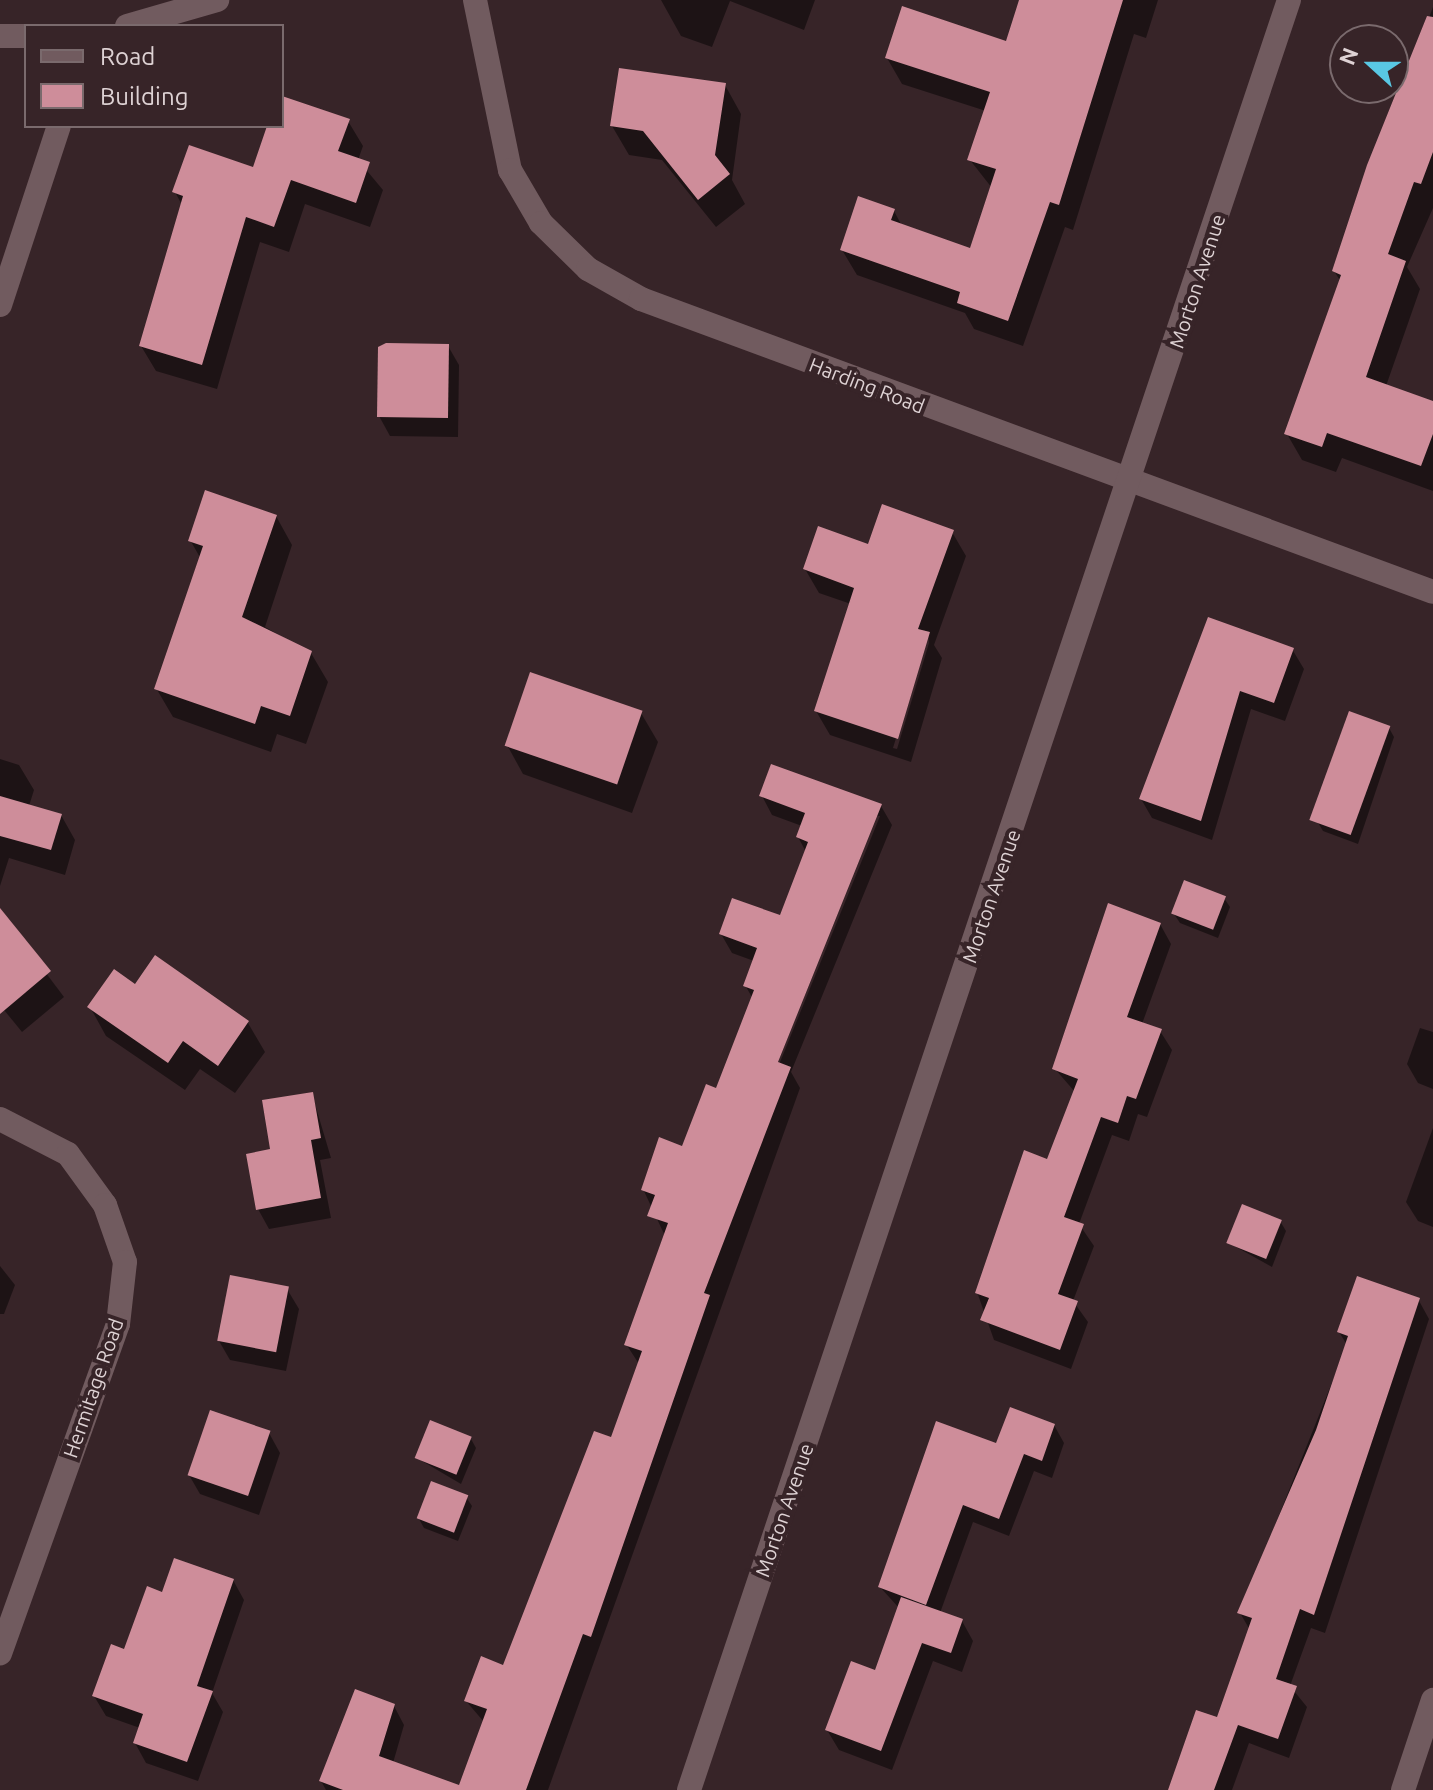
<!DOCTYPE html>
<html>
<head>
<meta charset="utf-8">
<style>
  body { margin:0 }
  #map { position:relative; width:1433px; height:1790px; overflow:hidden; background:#372428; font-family:Ubuntu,sans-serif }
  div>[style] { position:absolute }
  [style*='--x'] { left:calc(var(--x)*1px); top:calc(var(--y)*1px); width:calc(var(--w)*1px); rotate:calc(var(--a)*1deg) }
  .shadow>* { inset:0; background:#0007 }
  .building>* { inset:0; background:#ce8d9a; transform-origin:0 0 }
  .street>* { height:24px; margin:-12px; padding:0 12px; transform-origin:12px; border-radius:12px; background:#715b5f }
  span { translate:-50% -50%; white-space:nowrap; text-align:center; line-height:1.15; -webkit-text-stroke:8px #372428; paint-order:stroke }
  .street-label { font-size:20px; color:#ded2d4 }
  .legend { position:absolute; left:24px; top:24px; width:260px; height:104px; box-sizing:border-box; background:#372428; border:2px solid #7a6a6d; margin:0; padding:10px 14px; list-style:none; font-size:24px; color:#ded2d4 }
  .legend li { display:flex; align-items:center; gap:16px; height:40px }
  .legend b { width:40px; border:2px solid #7a6a6d }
  .north { position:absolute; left:1329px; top:24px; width:80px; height:80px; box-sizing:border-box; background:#372428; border:2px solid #7a6a6d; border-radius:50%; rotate:291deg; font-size:22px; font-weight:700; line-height:32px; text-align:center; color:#ded2d4 }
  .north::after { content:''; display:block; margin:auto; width:28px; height:36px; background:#59c8e4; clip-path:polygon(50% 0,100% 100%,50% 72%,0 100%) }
</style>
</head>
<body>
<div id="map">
  <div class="shadow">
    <div style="clip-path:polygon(661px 0,815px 0,804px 30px,730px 1px,712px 47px,681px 36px)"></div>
    <div style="clip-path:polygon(1021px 0,1158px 0,1146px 38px,1134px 34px,1073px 230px,1065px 227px,1023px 346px,974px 329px,965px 313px,857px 275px,842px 250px,894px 211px,902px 226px,972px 250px,992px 188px,970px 160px,986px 111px,902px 84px,887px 58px,1007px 44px)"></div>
    <div style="clip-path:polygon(1433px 7px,1433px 208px,1407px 267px,1420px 289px,1386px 386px,1433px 403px,1433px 491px,1342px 458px,1336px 472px,1302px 460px,1287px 434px,1341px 282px,1334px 271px)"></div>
    <div style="clip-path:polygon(725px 85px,741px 114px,732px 180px,745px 204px,716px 227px,662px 160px,629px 155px,612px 126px)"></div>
    <div style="clip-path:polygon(282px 98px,348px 121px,363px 146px,358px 160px,383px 190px,370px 227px,305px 204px,289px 252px,260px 242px,217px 389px,156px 371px,141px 346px,182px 205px,175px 192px,254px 169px,269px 126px,282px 126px)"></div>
    <div style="clip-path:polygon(448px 346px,459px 365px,458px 437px,390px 436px,379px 416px)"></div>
    <div style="clip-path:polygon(276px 516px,292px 545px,265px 627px,311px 653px,328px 682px,306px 744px,277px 734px,271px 752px,173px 717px,156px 688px,201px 559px,190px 540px)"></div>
    <div style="clip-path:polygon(evenodd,952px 532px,966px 556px,934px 645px,942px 658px,911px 762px,830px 735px,816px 711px,851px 604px,819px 593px,805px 569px,869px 546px,952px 532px,928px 633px,929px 643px,897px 749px,893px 748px,928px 633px)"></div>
    <div style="clip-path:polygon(1209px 620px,1292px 649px,1304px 669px,1285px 721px,1251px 709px,1212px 840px,1152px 818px,1141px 799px)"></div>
    <div style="clip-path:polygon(641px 713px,658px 742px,632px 813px,523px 774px,507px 745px)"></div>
    <div style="clip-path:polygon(1389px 728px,1394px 737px,1358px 844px,1323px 831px,1317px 821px)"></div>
    <div style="clip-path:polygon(0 759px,19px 765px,34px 790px,29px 806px,61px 815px,75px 840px,65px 875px,9px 858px,0 886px)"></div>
    <div style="clip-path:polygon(evenodd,762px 796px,881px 806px,892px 825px,791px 1072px,800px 1088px,548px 1790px,326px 1790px,321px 1781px,394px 1706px,404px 1725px,393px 1763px,460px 1787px,484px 1722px,466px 1701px,505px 1667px,612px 1440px,639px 1364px,626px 1344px,665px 1236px,643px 1189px,683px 1148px,718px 1090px,753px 999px,745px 985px,754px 961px,732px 953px,721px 934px,781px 918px,806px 852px,798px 837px,802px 826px,772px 815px,762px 796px,875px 816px,880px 816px,776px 1072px,772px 1070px,875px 816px)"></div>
    <div style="clip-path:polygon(1224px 898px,1230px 907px,1218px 938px,1180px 923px,1174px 914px)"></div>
    <div style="clip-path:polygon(0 912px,64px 997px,22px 1032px,0 1005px)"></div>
    <div style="clip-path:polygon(1160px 924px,1171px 944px,1142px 1024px,1160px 1031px,1172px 1050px,1147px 1117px,1138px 1114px,1129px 1141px,1112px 1135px,1079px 1224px,1094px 1246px,1073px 1301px,1088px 1322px,1071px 1369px,994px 1340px,977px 1292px,1049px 1162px,1075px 1092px,1055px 1069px)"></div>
    <div style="clip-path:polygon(156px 958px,248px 1023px,265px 1052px,235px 1093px,200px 1069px,185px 1090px,106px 1036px,90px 1007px,135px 987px)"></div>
    <div style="clip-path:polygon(1420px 1028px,1433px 1032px,1433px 1089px,1418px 1083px,1407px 1064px)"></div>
    <div style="clip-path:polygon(312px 1094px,331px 1158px,320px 1160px,331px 1218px,269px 1229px,258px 1209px,273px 1151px)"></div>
    <div style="clip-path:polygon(1433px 1128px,1433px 1227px,1418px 1221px,1406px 1202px)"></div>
    <div style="clip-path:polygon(1280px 1221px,1286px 1231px,1272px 1267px,1229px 1243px)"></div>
    <div style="clip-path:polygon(0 1266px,15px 1285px,4px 1314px,0 1314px)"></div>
    <div style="clip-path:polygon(287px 1289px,299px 1309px,286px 1371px,230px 1360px,219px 1341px)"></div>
    <div style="clip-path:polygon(1418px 1299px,1429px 1319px,1325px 1633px,1311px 1628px,1290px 1686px,1307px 1707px,1289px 1758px,1249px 1743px,1232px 1790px,1171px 1790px,1218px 1720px,1250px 1630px,1240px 1613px,1347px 1345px,1339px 1332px)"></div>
    <div style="clip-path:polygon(1054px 1425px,1064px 1443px,1052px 1478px,1034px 1471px,1009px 1536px,973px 1522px,940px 1613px,962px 1621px,973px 1641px,962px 1672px,933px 1661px,892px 1770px,839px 1750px,827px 1730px,876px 1672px,899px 1608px,880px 1587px,997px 1446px)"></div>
    <div style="clip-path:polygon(269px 1433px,280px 1453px,259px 1515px,200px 1494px,189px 1475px)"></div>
    <div style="clip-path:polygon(471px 1439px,476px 1448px,461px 1484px,417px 1458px)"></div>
    <div style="clip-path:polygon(466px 1497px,472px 1506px,458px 1541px,424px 1528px,419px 1519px)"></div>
    <div style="clip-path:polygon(233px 1580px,244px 1600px,212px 1693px,223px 1712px,198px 1781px,146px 1763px,135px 1743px,140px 1728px,106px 1716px,94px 1696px,163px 1594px)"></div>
  </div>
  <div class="building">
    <div style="clip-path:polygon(1019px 0,1123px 0,1059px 205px,1050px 202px,1008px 321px,957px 303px,960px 292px,840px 250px,858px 196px,895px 209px,891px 220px,970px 248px,996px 169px,967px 160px,990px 92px,885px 58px,902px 6px,1006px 41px)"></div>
    <div style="clip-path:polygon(1427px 16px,1433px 17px,1433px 152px,1421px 184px,1414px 182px,1388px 254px,1406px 261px,1366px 377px,1433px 401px,1433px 434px,1421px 466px,1327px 433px,1322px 447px,1284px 434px,1341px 275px,1332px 271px,1367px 165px)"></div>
    <div style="clip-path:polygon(619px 68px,726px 83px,715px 155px,730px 174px,698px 200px,643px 131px,610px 126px)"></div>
    <div style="clip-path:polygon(282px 96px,350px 119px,338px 151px,370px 162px,356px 203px,291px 180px,274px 227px,246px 217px,202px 365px,139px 346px,183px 196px,172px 192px,189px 145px,253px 167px,267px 126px,282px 126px)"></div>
    <div style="clip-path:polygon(386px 343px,449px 344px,448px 418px,377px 417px,378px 347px)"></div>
    <div style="clip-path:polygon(205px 490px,277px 515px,242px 617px,312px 651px,290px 716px,261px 706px,255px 724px,154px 689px,203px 546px,188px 541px)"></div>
    <div style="clip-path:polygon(882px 504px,954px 530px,918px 629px,930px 632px,898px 739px,814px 711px,854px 588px,803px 569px,818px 526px,868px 544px)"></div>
    <div style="clip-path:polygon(1208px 617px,1294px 648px,1274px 703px,1240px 691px,1201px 821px,1139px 799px)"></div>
    <div style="left:530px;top:672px;width:119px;height:78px;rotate:19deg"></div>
    <div style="left:1349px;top:711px;width:44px;height:116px;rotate:20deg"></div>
    <div style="clip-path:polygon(771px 764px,882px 804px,778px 1062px,791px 1067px,704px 1293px,710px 1295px,591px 1637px,583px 1634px,526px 1790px,343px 1790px,319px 1781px,355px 1689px,395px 1704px,379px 1756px,459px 1785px,487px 1709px,464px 1701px,481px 1656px,503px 1665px,594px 1431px,611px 1437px,642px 1351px,624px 1345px,668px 1223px,647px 1216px,655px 1195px,641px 1190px,659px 1137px,682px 1146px,706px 1084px,716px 1088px,754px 990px,743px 986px,757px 948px,719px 934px,732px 898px,780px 915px,808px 842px,796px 837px,805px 813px,759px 796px)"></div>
    <div style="clip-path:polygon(0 796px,62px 814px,51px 850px,0 836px)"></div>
    <div style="left:1184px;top:880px;width:45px;height:36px;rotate:21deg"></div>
    <div style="clip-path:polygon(1108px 903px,1161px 923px,1127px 1017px,1162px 1029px,1136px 1099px,1127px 1096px,1118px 1123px,1101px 1117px,1064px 1217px,1084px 1224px,1058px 1294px,1078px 1301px,1060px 1350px,980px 1320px,989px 1298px,975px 1293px,1024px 1150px,1047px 1159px,1078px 1079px,1052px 1069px)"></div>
    <div style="clip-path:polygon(0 908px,51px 971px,0 1014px)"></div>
    <div style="clip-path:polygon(155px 955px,249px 1021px,218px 1066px,183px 1041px,168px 1063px,87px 1007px,114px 969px,135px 984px)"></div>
    <div style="clip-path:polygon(313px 1092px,321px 1138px,311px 1140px,321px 1198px,256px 1210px,246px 1154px,270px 1149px,262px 1100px)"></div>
    <div style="left:1242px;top:1204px;width:43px;height:42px;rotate:22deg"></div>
    <div style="left:230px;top:1275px;width:60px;height:67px;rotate:11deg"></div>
    <div style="clip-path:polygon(1357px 1276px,1420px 1298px,1314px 1615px,1300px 1609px,1276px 1679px,1297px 1686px,1278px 1739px,1238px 1725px,1214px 1790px,1168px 1790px,1196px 1710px,1217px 1717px,1252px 1618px,1237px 1613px,1316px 1430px,1348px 1336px,1337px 1332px)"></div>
    <div style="clip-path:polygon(1010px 1407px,1055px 1424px,1042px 1461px,1024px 1454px,999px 1519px,963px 1505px,926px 1605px,878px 1587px,936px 1421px,996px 1443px)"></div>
    <div style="left:210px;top:1410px;width:64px;height:69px;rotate:19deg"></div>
    <div style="left:430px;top:1420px;width:45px;height:41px;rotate:22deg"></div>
    <div style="left:431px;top:1481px;width:40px;height:40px;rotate:21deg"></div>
    <div style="clip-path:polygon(174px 1558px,234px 1579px,197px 1686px,213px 1691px,187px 1762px,133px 1743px,143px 1714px,92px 1696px,111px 1644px,124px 1649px,147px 1586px,162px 1592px)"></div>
    <div style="clip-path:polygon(901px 1597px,963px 1619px,951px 1653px,922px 1643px,881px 1751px,825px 1730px,851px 1661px,875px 1670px)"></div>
  </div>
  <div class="street">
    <div style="--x:475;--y:0;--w:174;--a:78.4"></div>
    <div style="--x:510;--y:170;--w:61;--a:59.7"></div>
    <div style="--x:541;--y:223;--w:66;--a:44.4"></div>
    <div style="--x:588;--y:269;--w:61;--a:29.5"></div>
    <div style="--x:641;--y:299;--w:844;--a:20.3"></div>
    <div style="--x:127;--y:26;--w:94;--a:-16.1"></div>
    <div style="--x:0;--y:36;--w:26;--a:0"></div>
    <div style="--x:0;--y:305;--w:188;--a:-71.8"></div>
    <div style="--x:0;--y:1119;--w:76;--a:27.2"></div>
    <div style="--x:68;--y:1154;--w:63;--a:54"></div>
    <div style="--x:105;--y:1205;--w:60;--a:70.7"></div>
    <div style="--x:125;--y:1262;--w:62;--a:96.4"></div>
    <div style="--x:118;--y:1324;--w:350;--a:109.7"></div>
    <div style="--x:689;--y:1790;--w:1888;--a:-71.47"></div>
    <div style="--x:1403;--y:1790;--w:95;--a:-71.6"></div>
  </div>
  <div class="street-label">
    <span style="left:1197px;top:281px;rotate:-72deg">Morton Avenue</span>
    <span style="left:867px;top:385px;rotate:21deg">Harding Road</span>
    <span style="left:991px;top:896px;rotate:-71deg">Morton Avenue</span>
    <span style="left:93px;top:1388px;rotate:-71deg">Hermitage Road</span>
    <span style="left:784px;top:1510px;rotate:-71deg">Morton Avenue</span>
  </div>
  <ul class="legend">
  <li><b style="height:10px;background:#715b5f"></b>Road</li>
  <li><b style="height:22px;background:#ce8d9a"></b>Building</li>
  </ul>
  <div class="north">N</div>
</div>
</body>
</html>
